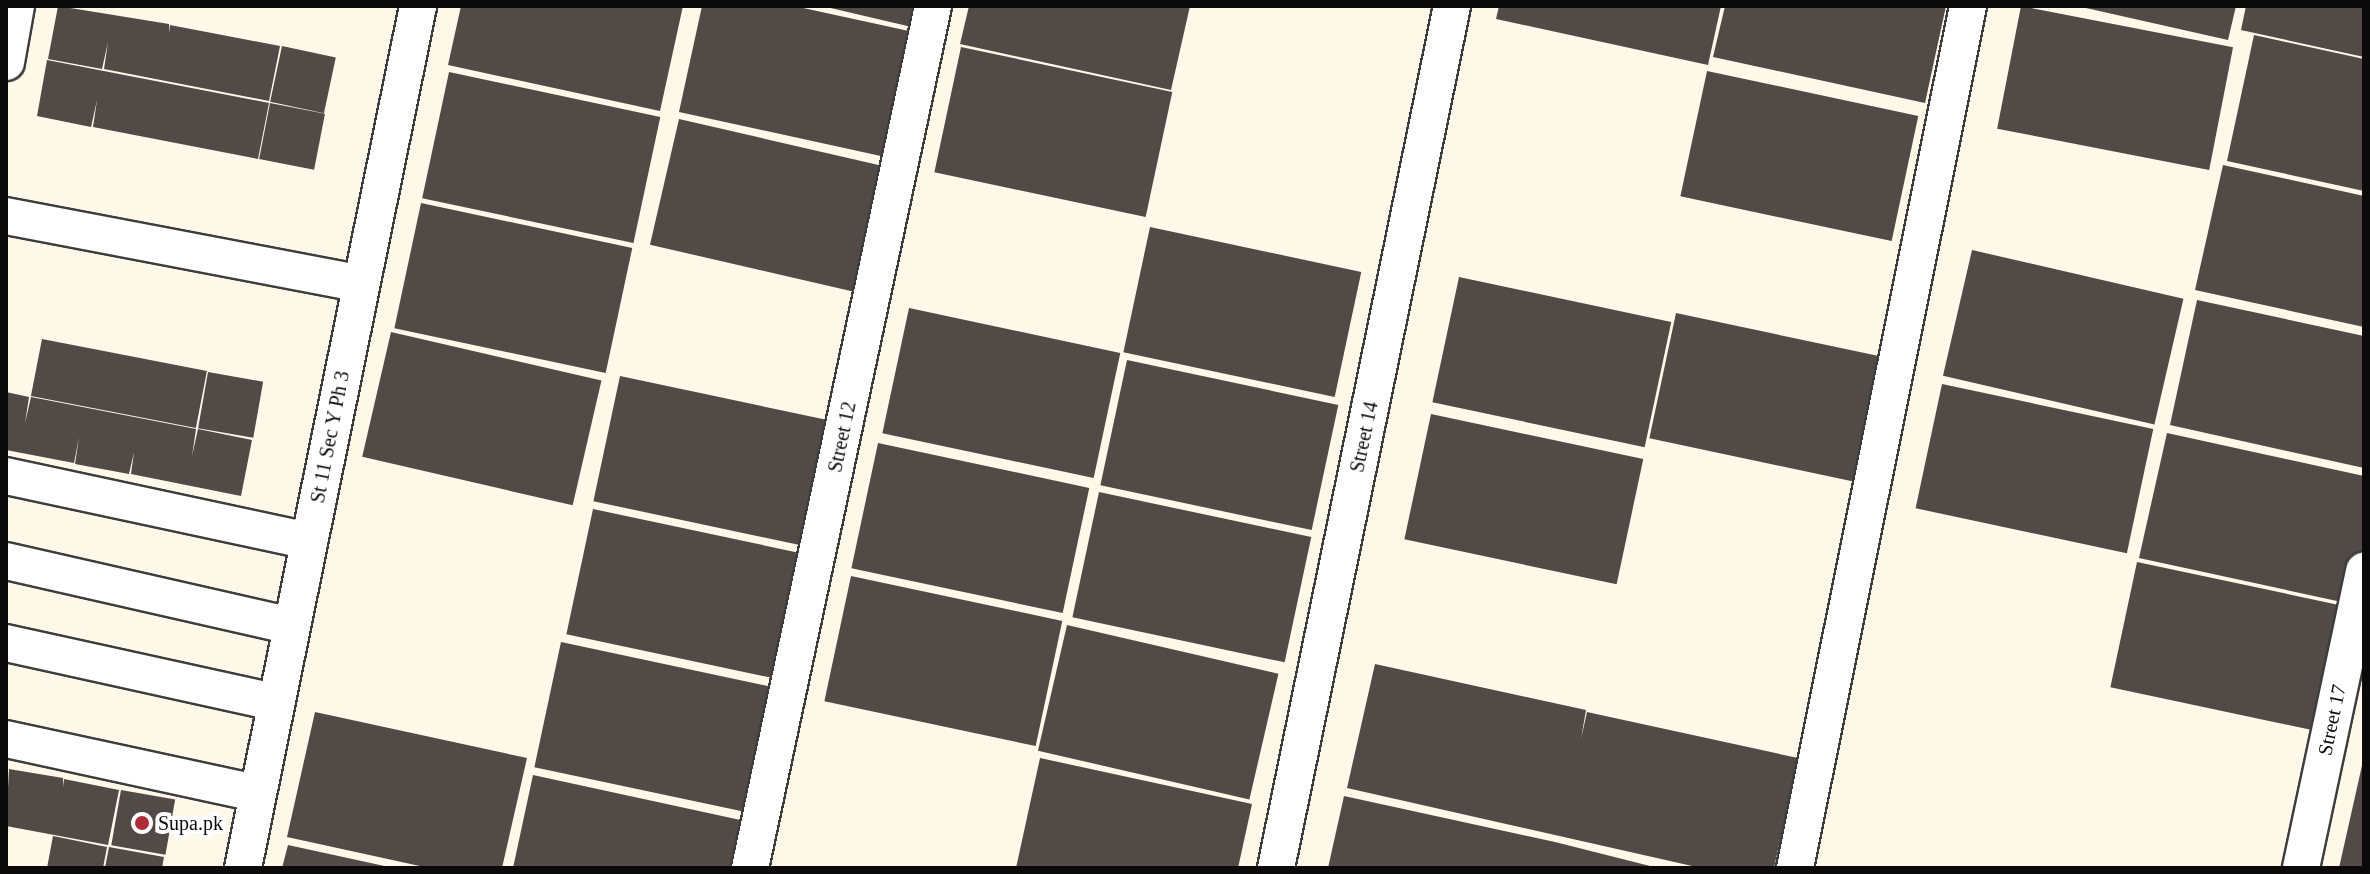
<!DOCTYPE html>
<html>
<head>
<meta charset="utf-8">
<style>
  body { margin:0 }
  #map { position:relative; width:2370px; height:874px; overflow:hidden; background:#fef8e8; font-family:"Times New Roman",serif }
  div>[style] { position:absolute }
  [style*='--x'] { left:calc(var(--x)*1px); top:calc(var(--y)*1px); width:calc(var(--w)*1px); rotate:calc(var(--a)*1deg) }
  .building>* { inset:0; background:#514a47; transform-origin:0 0 }
  .roads { filter:drop-shadow(2px 0 #3d3d3d) drop-shadow(-2px 0 #3d3d3d) drop-shadow(0 2px #3d3d3d) drop-shadow(0 -2px #3d3d3d) }
  .minor>* { height:36px; margin:-18px; padding:0 18px; transform-origin:18px; border-radius:18px; background:#fff }
  .dots>* { width:22px; height:22px; translate:-50% -50%; box-sizing:border-box; border:4px solid #fff; border-radius:50% }
  span { translate:-50% -50%; white-space:nowrap; text-align:center; line-height:1.15; -webkit-text-stroke:8px #fff; paint-order:stroke }
  .street-label { font-size:20px; color:#0a0a0a }
  .poi-label { font-size:20px; color:#0a0a0a }
  .left { translate:0 -50%; text-align:left }
  .frame { position:absolute; inset:0; border:8px solid #0a0a0a; pointer-events:none }
</style>
</head>
<body>
<div id="map">
  <div class="building">
    <div style="clip-path:polygon(58px 6px,169px 24px,169px 33px,170px 25px,280px 46px,269px 101px,104px 69px,108px 42px,102px 69px,48px 59px)"></div>
    <div style="clip-path:polygon(461px 6px,683px 6px,660px 111px,448px 65px)"></div>
    <div style="clip-path:polygon(702px 6px,794px 6px,918px 33px,890px 158px,679px 112px)"></div>
    <div style="clip-path:polygon(822px 6px,921px 6px,916px 28px)"></div>
    <div style="clip-path:polygon(969px 6px,1190px 6px,1171px 90px,960px 44px)"></div>
    <div style="clip-path:polygon(1499px 6px,1721px 6px,1708px 65px,1496px 19px)"></div>
    <div style="clip-path:polygon(1725px 6px,1946px 6px,1925px 103px,1713px 57px)"></div>
    <div style="left:2021px;top:6px;width:216px;height:125px;rotate:11deg"></div>
    <div style="clip-path:polygon(2077px 6px,2236px 6px,2228px 40px)"></div>
    <div style="clip-path:polygon(2246px 6px,2364px 6px,2364px 57px,2241px 30px)"></div>
    <div style="clip-path:polygon(2254px 35px,2364px 59px,2364px 191px,2227px 161px)"></div>
    <div style="left:282px;top:46px;width:55px;height:57px;rotate:12deg"></div>
    <div style="left:961px;top:47px;width:216px;height:128px;rotate:12deg"></div>
    <div style="clip-path:polygon(47px 60px,269px 103px,258px 159px,93px 127px,97px 100px,91px 127px,37px 116px)"></div>
    <div style="left:1707px;top:71px;width:216px;height:128px;rotate:12deg"></div>
    <div style="left:449px;top:72px;width:216px;height:129px;rotate:12deg"></div>
    <div style="left:270px;top:103px;width:56px;height:57px;rotate:11deg"></div>
    <div style="left:679px;top:119px;width:216px;height:129px;rotate:13deg"></div>
    <div style="clip-path:polygon(2223px 165px,2364px 196px,2364px 327px,2195px 290px)"></div>
    <div style="left:421px;top:203px;width:216px;height:128px;rotate:12deg"></div>
    <div style="left:1150px;top:227px;width:216px;height:128px;rotate:12deg"></div>
    <div style="left:1972px;top:250px;width:217px;height:129px;rotate:13deg"></div>
    <div style="left:1459px;top:277px;width:217px;height:128px;rotate:12deg"></div>
    <div style="clip-path:polygon(2197px 300px,2364px 336px,2364px 468px,2170px 425px)"></div>
    <div style="left:909px;top:308px;width:216px;height:128px;rotate:12deg"></div>
    <div style="left:1676px;top:313px;width:217px;height:128px;rotate:12deg"></div>
    <div style="left:391px;top:332px;width:216px;height:128px;rotate:13deg"></div>
    <div style="left:42px;top:339px;width:168px;height:58px;rotate:11deg"></div>
    <div style="left:1127px;top:360px;width:216px;height:128px;rotate:12deg"></div>
    <div style="left:208px;top:372px;width:56px;height:57px;rotate:10deg"></div>
    <div style="left:620px;top:376px;width:217px;height:128px;rotate:12deg"></div>
    <div style="left:1942px;top:384px;width:216px;height:127px;rotate:12deg"></div>
    <div style="clip-path:polygon(6px 392px,29px 397px,25px 423px,31px 397px,196px 429px,192px 456px,198px 429px,252px 440px,241px 496px,131px 474px,134px 452px,129px 474px,75px 464px,79px 437px,74px 463px,6px 450px)"></div>
    <div style="left:1431px;top:414px;width:217px;height:128px;rotate:12deg"></div>
    <div style="clip-path:polygon(2167px 433px,2364px 476px,2364px 544px,2351px 604px,2139px 558px)"></div>
    <div style="left:878px;top:443px;width:216px;height:128px;rotate:12deg"></div>
    <div style="left:1099px;top:492px;width:217px;height:128px;rotate:12deg"></div>
    <div style="left:593px;top:509px;width:216px;height:128px;rotate:12deg"></div>
    <div style="left:2137px;top:562px;width:216px;height:128px;rotate:12deg"></div>
    <div style="left:851px;top:576px;width:216px;height:128px;rotate:12deg"></div>
    <div style="left:1067px;top:625px;width:217px;height:129px;rotate:13deg"></div>
    <div style="left:561px;top:642px;width:216px;height:128px;rotate:12deg"></div>
    <div style="clip-path:polygon(1375px 664px,1586px 710px,1581px 739px,1587px 712px,1798px 758px,1774px 868px,1701px 868px,1347px 788px)"></div>
    <div style="clip-path:polygon(315px 712px,527px 758px,502px 868px,429px 868px,287px 837px)"></div>
    <div style="clip-path:polygon(1040px 758px,1252px 804px,1238px 868px,1016px 868px)"></div>
    <div style="clip-path:polygon(2363px 761px,2364px 868px,2339px 868px)"></div>
    <div style="clip-path:polygon(9px 769px,63px 778px,63px 787px,64px 779px,119px 790px,108px 845px,6px 826px)"></div>
    <div style="clip-path:polygon(533px 775px,745px 821px,735px 868px,513px 868px)"></div>
    <div style="left:121px;top:790px;width:55px;height:56px;rotate:10deg"></div>
    <div style="clip-path:polygon(1344px 796px,1555px 842px,1658px 868px,1328px 868px)"></div>
    <div style="clip-path:polygon(53px 836px,107px 847px,103px 868px,47px 868px)"></div>
    <div style="clip-path:polygon(288px 845px,389px 867px,389px 868px,282px 868px)"></div>
    <div style="clip-path:polygon(109px 847px,164px 857px,162px 868px,105px 868px)"></div>
  </div>
  <div class="roads">
    <div class="minor">
      <div style="--x:6;--y:62;--w:57;--a:-79.9"></div>
      <div style="--x:6;--y:216;--w:361;--a:10.8"></div>
      <div style="--x:6;--y:476;--w:310;--a:12.1"></div>
      <div style="--x:6;--y:561;--w:292;--a:12.8"></div>
      <div style="--x:6;--y:643;--w:275;--a:12.4"></div>
      <div style="--x:6;--y:739;--w:256;--a:12.2"></div>
      <div style="--x:243;--y:868;--w:880;--a:-78.52"></div>
      <div style="--x:750;--y:868;--w:881;--a:-78.01"></div>
      <div style="--x:1276;--y:868;--w:880;--a:-78.46"></div>
      <div style="--x:1795;--y:868;--w:879;--a:-78.65"></div>
      <div style="--x:2301;--y:868;--w:304;--a:-78"></div>
    </div>
  </div>
  <div class="dots">
    <div style="left:142px;top:823px;background:#af2c3a"></div>
  </div>
  <div class="street-label">
    <span style="left:330px;top:437px;rotate:-79deg">St 11 Sec Y Ph 3</span>
    <span style="left:842px;top:437px;rotate:-78deg">Street 12</span>
    <span style="left:1364px;top:437px;rotate:-78deg">Street 14</span>
    <span style="left:2332px;top:720px;rotate:-78deg">Street 17</span>
  </div>
  <div class="poi-label">
    <span class="left" style="left:158px;top:823px">Supa.pk</span>
  </div>
  <div class="frame"></div>
</div>
</body>
</html>
